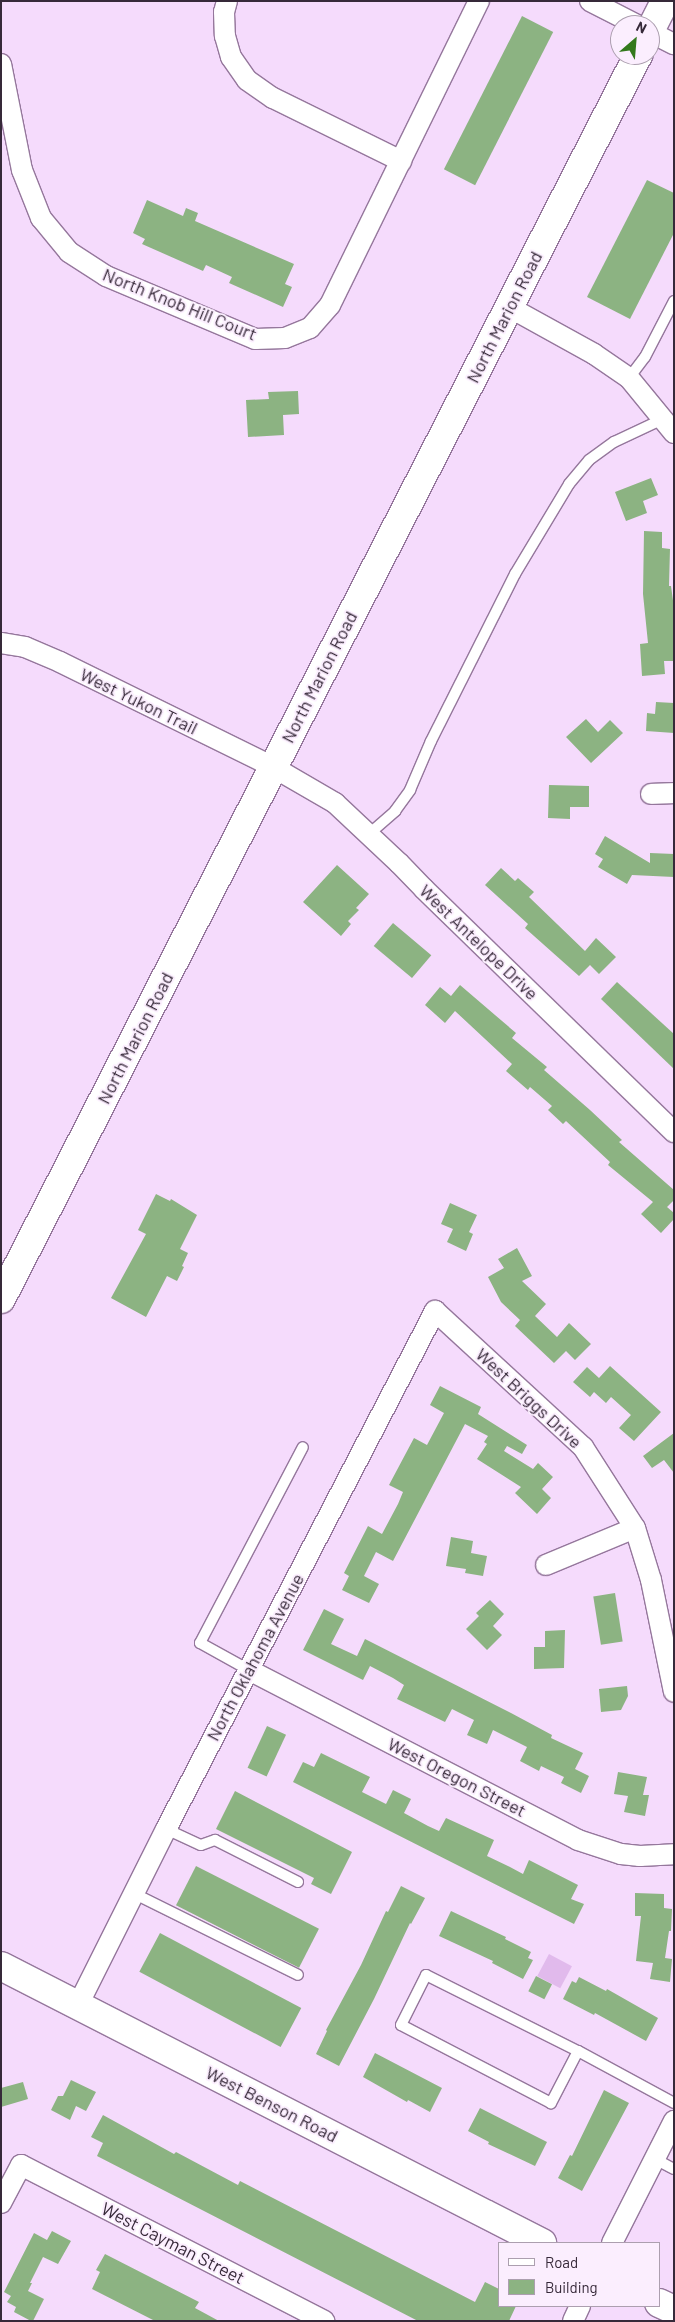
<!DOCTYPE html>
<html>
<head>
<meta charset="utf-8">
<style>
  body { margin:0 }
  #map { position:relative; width:675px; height:2322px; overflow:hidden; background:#f5dbfc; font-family:Barlow,sans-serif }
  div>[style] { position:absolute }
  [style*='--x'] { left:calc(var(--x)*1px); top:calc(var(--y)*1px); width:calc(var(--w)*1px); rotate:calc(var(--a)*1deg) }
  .green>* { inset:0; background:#e1baec; transform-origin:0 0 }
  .building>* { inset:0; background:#8cb382; transform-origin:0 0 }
  .roads { filter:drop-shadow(1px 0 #95779c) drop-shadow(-1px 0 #95779c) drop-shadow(0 1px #95779c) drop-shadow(0 -1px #95779c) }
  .service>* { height:10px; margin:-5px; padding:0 5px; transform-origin:5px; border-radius:5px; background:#fff }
  .minor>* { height:20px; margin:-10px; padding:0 10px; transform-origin:10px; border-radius:10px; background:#fff }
  .secondary>* { height:28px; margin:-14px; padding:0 14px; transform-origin:14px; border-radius:14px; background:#fff }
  span { translate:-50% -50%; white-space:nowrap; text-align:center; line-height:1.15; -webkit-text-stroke:4px #fbeefe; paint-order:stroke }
  .street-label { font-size:18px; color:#362939 }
  .frame { position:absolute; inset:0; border:2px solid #362939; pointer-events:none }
  .legend { position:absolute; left:498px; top:2242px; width:162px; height:65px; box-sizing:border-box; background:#fbeefe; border:1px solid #ac9faf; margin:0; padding:6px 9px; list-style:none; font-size:15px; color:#362939 }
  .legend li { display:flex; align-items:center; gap:10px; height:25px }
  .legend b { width:25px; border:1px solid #ac9faf }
  .north { position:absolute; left:610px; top:15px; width:50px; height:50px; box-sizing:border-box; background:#fbeefe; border:1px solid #ac9faf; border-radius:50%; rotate:27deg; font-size:14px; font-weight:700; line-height:20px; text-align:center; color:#362939 }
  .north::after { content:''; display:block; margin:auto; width:18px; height:22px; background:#33791c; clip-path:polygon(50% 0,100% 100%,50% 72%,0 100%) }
</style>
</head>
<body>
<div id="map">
  <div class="green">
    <div style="left:549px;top:1954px;width:26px;height:25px;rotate:28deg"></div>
  </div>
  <div class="building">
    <div style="left:522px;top:16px;width:35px;height:172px;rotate:27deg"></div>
    <div style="clip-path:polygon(647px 180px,674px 193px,674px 233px,630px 319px,587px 297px)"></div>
    <div style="clip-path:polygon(147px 200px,183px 216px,186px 208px,198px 213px,195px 221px,294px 264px,285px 284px,292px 287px,283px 307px,229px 283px,232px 277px,206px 265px,203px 271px,142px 244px,145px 239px,133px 233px)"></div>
    <div style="clip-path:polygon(298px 391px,299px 414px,283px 415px,284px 435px,248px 437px,246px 400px,269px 399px,268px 392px)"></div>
    <div style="clip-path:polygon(651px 478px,658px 495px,643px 501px,647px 513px,626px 521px,615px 492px)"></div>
    <div style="clip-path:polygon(644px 531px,662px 532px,662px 548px,670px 549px,669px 586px,671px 586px,674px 608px,674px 661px,664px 661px,665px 674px,642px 676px,640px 644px,648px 643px,643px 594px)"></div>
    <div style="clip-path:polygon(656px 702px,674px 703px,674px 733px,646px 731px,647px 713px,655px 714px)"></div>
    <div style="clip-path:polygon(586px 719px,598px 732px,610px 720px,623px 733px,591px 763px,566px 737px)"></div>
    <div style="clip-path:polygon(549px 785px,589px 786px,589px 807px,570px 807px,570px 819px,548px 818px)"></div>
    <div style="clip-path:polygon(605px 836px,650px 863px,650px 853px,674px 854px,674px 877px,632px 875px,627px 884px,598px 867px,603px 859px,595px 854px)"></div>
    <div style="clip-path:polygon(337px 865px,369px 894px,356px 908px,359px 910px,348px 921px,351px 924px,341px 936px,303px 902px)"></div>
    <div style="clip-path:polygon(501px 868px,515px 881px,518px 878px,534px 892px,529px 897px,585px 951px,596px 938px,616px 957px,599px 974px,590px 965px,579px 976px,525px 928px,528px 924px,485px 885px)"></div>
    <div style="left:393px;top:923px;width:50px;height:30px;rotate:40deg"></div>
    <div style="clip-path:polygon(617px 982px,674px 1034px,674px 1069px,601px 999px)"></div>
    <div style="clip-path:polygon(460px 985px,516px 1033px,512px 1038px,547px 1067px,544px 1070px,590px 1110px,622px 1140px,619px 1142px,674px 1190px,674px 1200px,667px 1207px,674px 1213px,674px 1219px,661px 1233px,641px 1214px,653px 1202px,608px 1165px,610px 1162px,566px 1121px,563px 1124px,548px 1110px,552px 1106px,530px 1087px,528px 1090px,506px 1071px,512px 1064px,455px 1011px,445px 1023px,425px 1005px,440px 987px,451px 996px)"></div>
    <div style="clip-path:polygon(156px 1194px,170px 1201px,171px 1199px,197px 1215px,180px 1249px,188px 1253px,182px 1266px,184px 1267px,177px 1281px,167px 1276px,146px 1317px,111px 1298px,146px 1234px,138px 1230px)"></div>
    <div style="clip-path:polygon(450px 1203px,477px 1215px,469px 1232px,473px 1234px,466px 1251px,447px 1242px,453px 1229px,441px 1224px)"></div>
    <div style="clip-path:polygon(517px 1248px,532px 1276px,522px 1281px,546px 1304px,535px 1316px,557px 1337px,569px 1323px,591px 1344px,575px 1360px,566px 1351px,554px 1363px,515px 1326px,520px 1320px,501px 1302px,488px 1277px,504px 1268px,498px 1259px)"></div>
    <div style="clip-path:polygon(610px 1366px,661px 1412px,634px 1441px,619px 1428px,631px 1415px,611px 1397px,606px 1403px,594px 1392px,590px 1397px,573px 1382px,587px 1367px,599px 1378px)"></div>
    <div style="clip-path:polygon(440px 1386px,481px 1407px,478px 1414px,527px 1445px,522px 1454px,507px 1446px,504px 1451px,533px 1469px,538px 1463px,553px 1477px,542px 1489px,551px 1498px,537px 1514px,515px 1493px,521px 1487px,477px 1459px,487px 1444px,484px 1442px,488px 1436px,465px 1424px,393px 1561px,376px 1552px,364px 1576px,379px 1584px,369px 1603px,342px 1590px,349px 1576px,344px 1573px,368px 1526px,382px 1534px,398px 1504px,403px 1492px,389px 1485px,414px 1438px,427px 1445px,444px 1413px,430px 1405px)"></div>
    <div style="clip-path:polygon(674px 1433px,674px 1473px,664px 1460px,652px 1468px,643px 1456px)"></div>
    <div style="clip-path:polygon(451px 1537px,473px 1541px,471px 1553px,487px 1556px,483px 1576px,465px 1573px,466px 1569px,446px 1566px)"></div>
    <div style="left:615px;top:1593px;width:49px;height:22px;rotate:81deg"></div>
    <div style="clip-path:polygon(490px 1600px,504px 1614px,493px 1626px,502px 1635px,487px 1650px,466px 1629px,479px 1616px,476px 1613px)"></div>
    <div style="clip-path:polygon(324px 1609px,344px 1619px,331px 1644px,357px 1656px,365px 1639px,511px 1713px,552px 1735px,551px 1738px,583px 1753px,575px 1769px,589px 1776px,581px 1793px,561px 1783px,564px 1777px,541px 1766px,539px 1771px,520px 1761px,527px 1747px,493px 1730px,487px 1744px,467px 1735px,474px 1720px,452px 1709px,445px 1722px,397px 1699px,404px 1685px,393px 1678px,370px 1666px,363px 1680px,303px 1650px)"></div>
    <div style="clip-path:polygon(565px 1630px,564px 1668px,534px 1669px,534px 1647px,545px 1647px,545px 1631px)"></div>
    <div style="clip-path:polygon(627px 1686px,628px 1696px,621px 1710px,601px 1712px,599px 1689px)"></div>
    <div style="left:267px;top:1726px;width:21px;height:46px;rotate:25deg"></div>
    <div style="clip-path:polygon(321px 1753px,370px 1777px,362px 1792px,386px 1804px,393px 1790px,411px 1799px,404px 1813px,428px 1826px,439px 1831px,446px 1818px,494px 1840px,487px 1856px,510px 1867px,523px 1874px,529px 1860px,578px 1885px,571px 1899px,584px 1904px,574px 1924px,293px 1782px,303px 1762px,314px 1767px)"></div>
    <div style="clip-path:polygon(618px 1772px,647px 1777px,643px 1795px,649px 1795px,645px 1816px,624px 1812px,628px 1796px,614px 1794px)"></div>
    <div style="clip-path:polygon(235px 1791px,352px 1852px,331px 1894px,311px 1884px,314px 1878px,216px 1829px)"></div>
    <div style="left:196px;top:1866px;width:138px;height:44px;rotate:27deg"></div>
    <div style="clip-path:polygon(401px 1886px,425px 1898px,411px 1924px,410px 1923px,374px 1999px,339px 2066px,316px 2054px,327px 2031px,326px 2030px,361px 1965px,386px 1911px,388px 1912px)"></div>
    <div style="clip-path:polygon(635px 1893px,664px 1894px,664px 1908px,672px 1909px,671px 1931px,669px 1931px,665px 1958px,672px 1959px,670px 1982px,650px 1979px,653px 1963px,636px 1961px,641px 1916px,635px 1916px)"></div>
    <div style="clip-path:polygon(451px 1911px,506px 1937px,505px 1939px,531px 1952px,528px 1958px,533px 1960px,523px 1979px,492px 1963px,493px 1961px,439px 1936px)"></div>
    <div style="left:160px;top:1933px;width:160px;height:44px;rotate:28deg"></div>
    <div style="left:536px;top:1976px;width:18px;height:17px;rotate:27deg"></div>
    <div style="clip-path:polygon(579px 1977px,606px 1991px,607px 1989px,658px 2018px,646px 2041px,595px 2013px,594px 2015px,563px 1999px,572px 1981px,576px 1983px)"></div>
    <div style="clip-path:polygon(375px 2053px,442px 2088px,430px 2112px,408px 2100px,407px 2102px,363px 2077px)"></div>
    <div style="clip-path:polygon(71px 2080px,96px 2092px,86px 2111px,76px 2106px,70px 2120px,51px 2110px,58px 2096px,63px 2096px)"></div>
    <div style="clip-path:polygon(23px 2082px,28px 2099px,1px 2107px,1px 2088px)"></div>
    <div style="clip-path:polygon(604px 2090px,629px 2103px,582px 2191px,558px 2178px,570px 2155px,572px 2156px)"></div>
    <div style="clip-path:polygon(480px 2108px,547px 2142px,535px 2166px,488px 2144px,489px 2142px,468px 2131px)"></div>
    <div style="clip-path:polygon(103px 2115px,174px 2154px,176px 2152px,238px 2185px,240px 2181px,475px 2302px,485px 2282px,499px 2289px,499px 2306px,516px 2306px,509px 2321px,418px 2321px,97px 2156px,103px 2143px,91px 2137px)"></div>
    <div style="clip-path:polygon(52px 2231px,71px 2241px,58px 2264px,43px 2257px,30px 2283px,32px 2283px,28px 2291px,44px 2299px,33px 2321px,31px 2321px,14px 2312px,16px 2307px,7px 2302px,11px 2296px,4px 2292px,34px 2233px,47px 2240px)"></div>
    <div style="clip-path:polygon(105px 2254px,199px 2302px,195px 2308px,219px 2321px,155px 2321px,92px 2289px,100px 2272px,96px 2270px)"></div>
  </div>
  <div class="roads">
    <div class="service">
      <div style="--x:629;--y:378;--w:26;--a:-53"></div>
      <div style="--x:645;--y:357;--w:63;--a:-62.6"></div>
      <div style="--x:369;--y:834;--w:35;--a:-41"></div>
      <div style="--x:395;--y:811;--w:26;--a:-54"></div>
      <div style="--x:410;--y:790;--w:53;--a:-66.8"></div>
      <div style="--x:431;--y:741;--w:187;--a:-63.3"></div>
      <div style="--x:515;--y:574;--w:105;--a:-59"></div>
      <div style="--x:569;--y:484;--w:31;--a:-50"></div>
      <div style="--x:589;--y:460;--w:31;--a:-36"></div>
      <div style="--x:614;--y:442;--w:54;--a:-25.1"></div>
      <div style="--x:249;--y:1670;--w:56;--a:-151.1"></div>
      <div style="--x:200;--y:1643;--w:221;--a:-62.3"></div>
      <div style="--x:166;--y:1829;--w:38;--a:25"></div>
      <div style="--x:201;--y:1845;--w:15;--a:-20"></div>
      <div style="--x:215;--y:1840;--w:93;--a:26.8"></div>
      <div style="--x:133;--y:1893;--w:184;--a:26.4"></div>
      <div style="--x:578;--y:2051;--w:59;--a:117.4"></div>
      <div style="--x:551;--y:2103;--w:169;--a:-152.5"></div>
      <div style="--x:401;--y:2025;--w:56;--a:-63.4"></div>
      <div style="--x:426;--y:1975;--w:170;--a:26.6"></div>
      <div style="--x:578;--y:2051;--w:109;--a:28.4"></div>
      <div style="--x:655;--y:2159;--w:21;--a:28"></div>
    </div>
    <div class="minor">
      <div style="--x:227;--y:1;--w:11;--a:105"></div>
      <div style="--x:224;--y:12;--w:24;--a:88"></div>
      <div style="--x:225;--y:36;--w:22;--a:74"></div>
      <div style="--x:231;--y:57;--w:28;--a:55"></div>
      <div style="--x:247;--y:80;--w:32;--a:35"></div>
      <div style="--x:273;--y:98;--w:143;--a:26.2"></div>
      <div style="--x:590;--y:1;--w:53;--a:27.1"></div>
      <div style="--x:650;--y:32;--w:27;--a:27"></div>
      <div style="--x:1;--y:64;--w:108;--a:78.8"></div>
      <div style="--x:22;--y:170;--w:52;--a:68.4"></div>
      <div style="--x:41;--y:218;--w:44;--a:50.5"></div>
      <div style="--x:69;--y:252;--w:44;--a:33"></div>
      <div style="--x:106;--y:276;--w:162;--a:22.9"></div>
      <div style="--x:255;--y:339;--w:30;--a:-2"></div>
      <div style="--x:285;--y:338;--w:27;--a:-22"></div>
      <div style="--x:310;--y:328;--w:30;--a:-49"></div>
      <div style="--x:330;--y:305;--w:339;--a:-63.9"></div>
      <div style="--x:509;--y:307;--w:97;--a:28.9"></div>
      <div style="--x:594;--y:354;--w:42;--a:34.4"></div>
      <div style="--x:629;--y:378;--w:71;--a:50.7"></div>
      <div style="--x:1;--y:643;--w:24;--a:9"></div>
      <div style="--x:25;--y:647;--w:38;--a:23"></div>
      <div style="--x:60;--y:662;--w:237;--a:26.2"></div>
      <div style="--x:273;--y:767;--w:72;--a:30.1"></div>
      <div style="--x:335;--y:803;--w:88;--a:43.2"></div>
      <div style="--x:399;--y:863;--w:36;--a:46"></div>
      <div style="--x:424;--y:889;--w:349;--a:44.2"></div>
      <div style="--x:651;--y:794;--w:23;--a:-2"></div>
      <div style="--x:546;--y:1565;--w:96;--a:-22.6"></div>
      <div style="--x:249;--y:1670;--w:370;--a:27.3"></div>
      <div style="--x:578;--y:1840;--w:45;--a:18"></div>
      <div style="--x:621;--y:1854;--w:19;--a:6"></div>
      <div style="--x:640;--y:1856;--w:34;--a:-3"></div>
      <div style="--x:78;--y:2005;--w:197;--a:-63.4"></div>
      <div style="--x:166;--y:1829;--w:584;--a:-62.56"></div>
      <div style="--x:435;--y:1311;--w:201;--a:42.6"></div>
      <div style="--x:583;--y:1447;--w:96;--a:57.3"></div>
      <div style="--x:635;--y:1528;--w:54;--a:72.9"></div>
      <div style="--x:651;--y:1580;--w:114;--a:78.4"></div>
      <div style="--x:1;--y:2203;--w:43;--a:-62.2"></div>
      <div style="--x:21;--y:2165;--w:341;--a:27.2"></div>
      <div style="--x:612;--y:2243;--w:137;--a:-63.1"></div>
      <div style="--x:573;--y:2321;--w:17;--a:-65"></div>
    </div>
    <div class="secondary">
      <div style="--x:650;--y:31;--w:34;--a:-63"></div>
      <div style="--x:1;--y:1299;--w:1398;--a:-62.88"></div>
      <div style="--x:1;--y:1966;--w:608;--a:27.11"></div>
      <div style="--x:659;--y:2303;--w:17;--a:25"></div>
    </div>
  </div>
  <div class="street-label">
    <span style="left:180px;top:304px;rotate:22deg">North Knob Hill Court</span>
    <span style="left:504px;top:317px;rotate:-63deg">North Marion Road</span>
    <span style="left:319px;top:677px;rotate:-63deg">North Marion Road</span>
    <span style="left:139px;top:701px;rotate:26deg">West Yukon Trail</span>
    <span style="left:479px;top:942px;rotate:44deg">West Antelope Drive</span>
    <span style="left:135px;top:1038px;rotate:-63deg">North Marion Road</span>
    <span style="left:529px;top:1398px;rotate:43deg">West Briggs Drive</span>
    <span style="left:255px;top:1657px;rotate:-62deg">North Oklahoma Avenue</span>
    <span style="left:457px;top:1777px;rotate:27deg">West Oregon Street</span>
    <span style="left:272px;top:2104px;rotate:27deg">West Benson Road</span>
    <span style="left:173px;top:2243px;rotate:27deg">West Cayman Street</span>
  </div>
  <div class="frame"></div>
  <ul class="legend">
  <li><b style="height:6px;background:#fff"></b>Road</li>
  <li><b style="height:14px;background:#8cb382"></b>Building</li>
  </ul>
  <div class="north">N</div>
</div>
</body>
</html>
